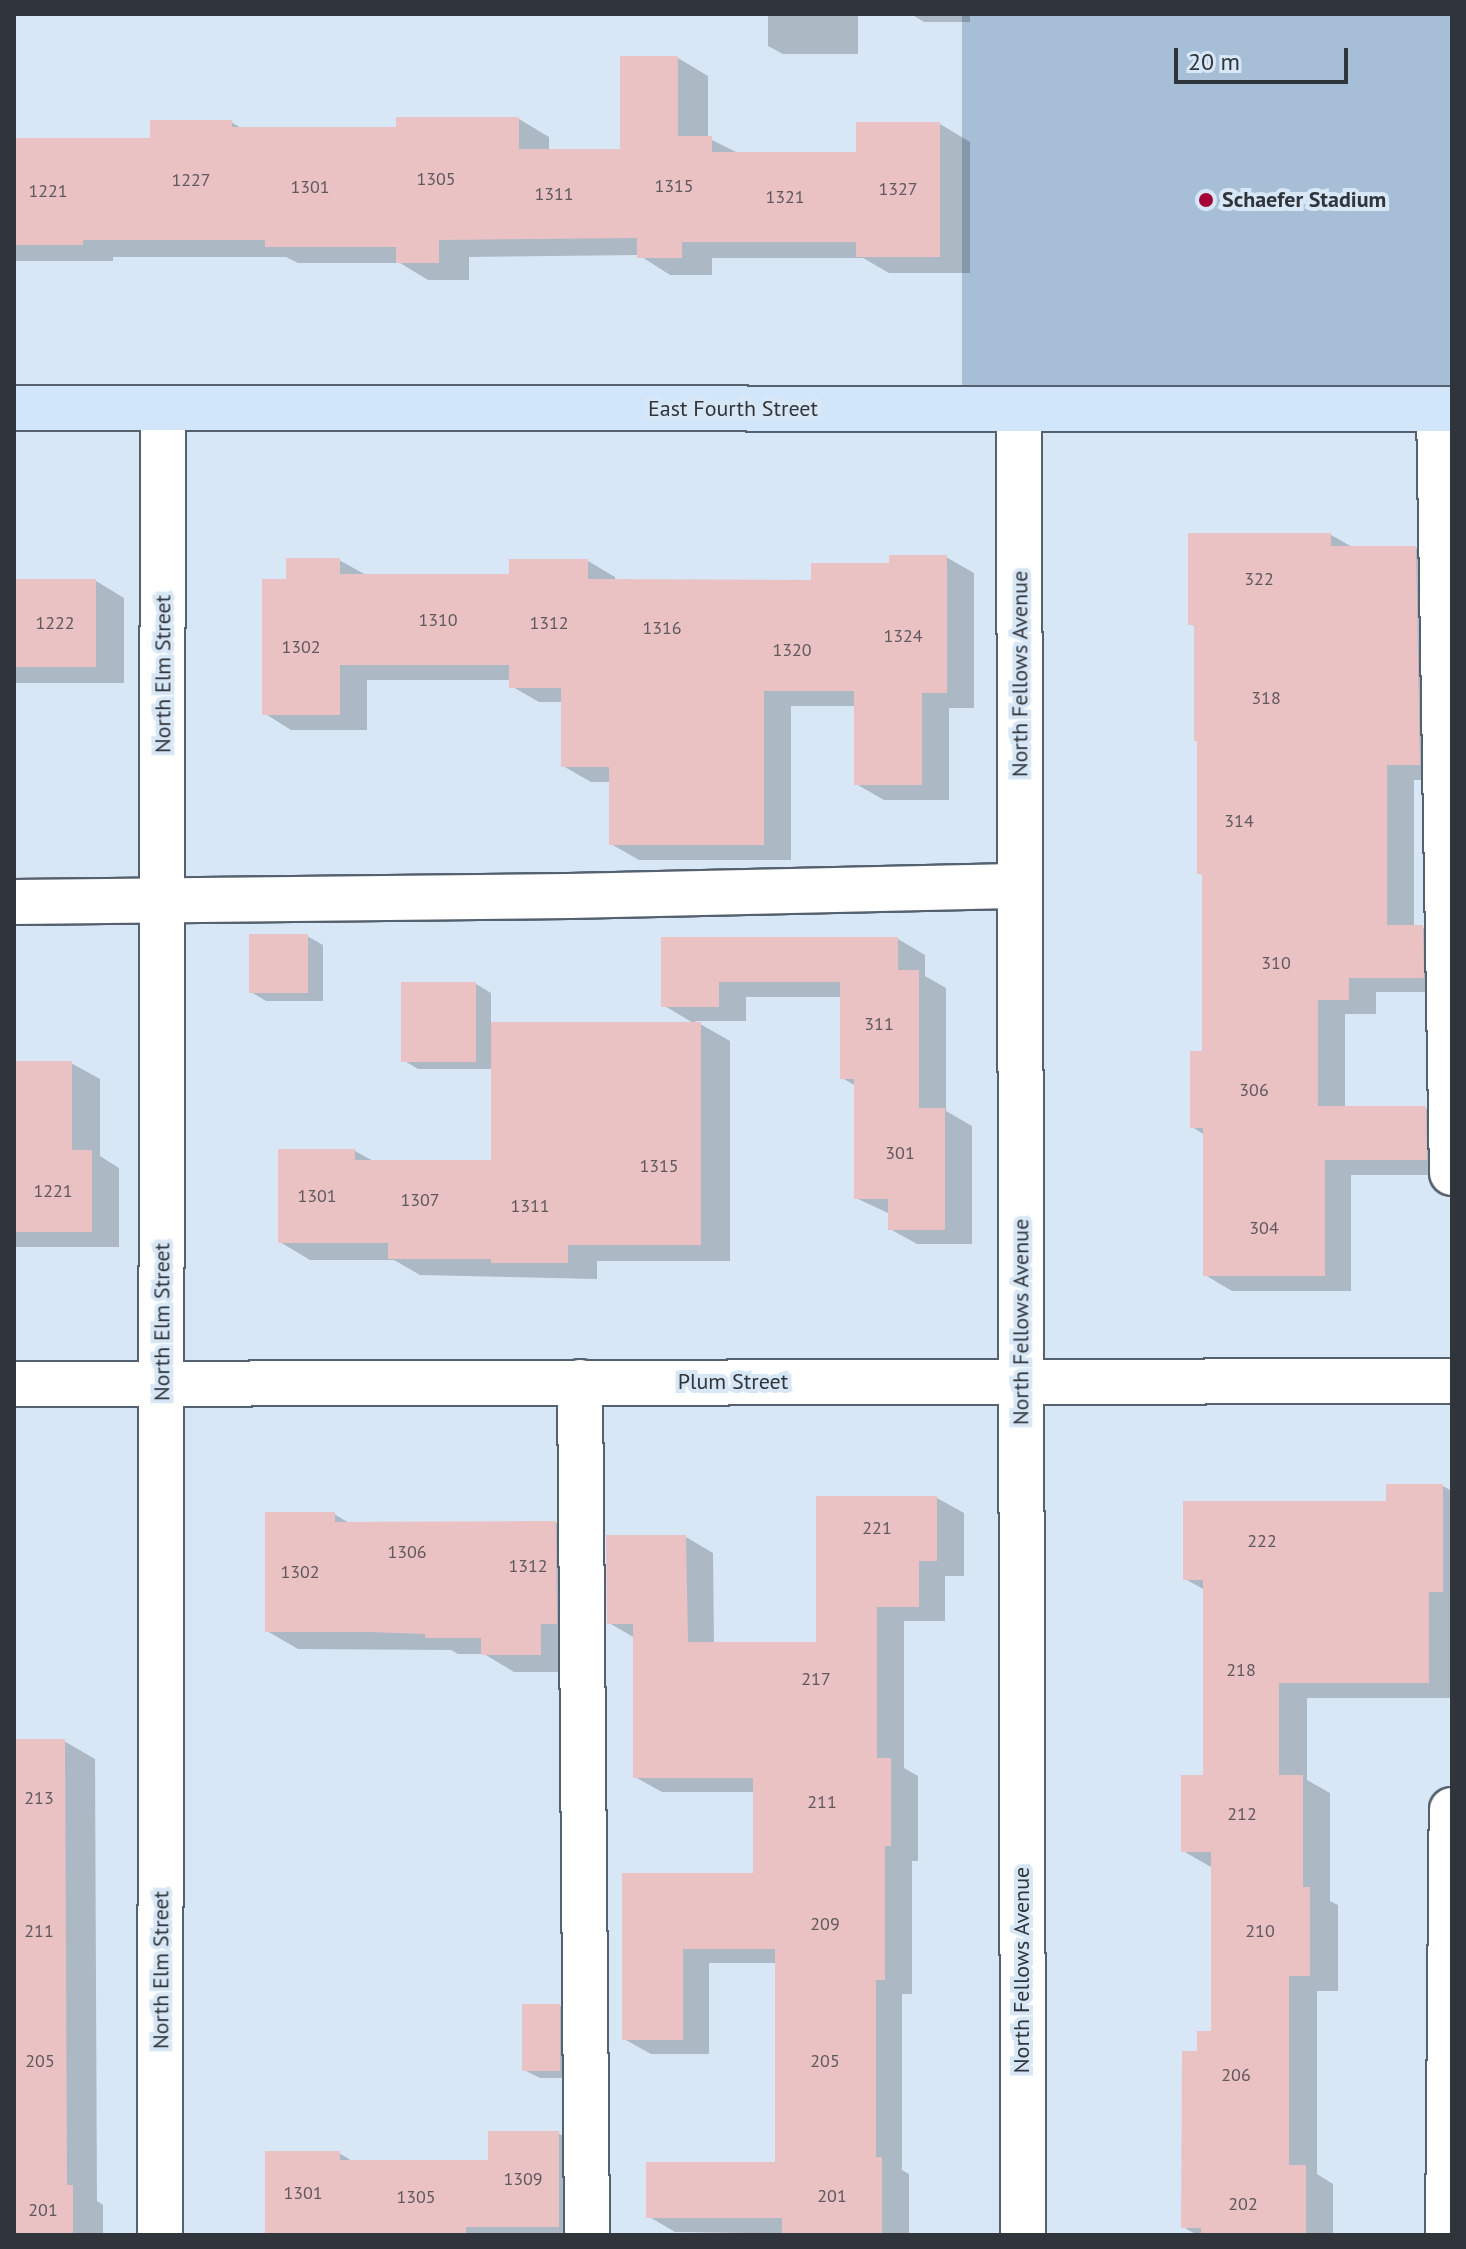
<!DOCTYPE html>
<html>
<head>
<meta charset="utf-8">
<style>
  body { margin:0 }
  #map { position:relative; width:1466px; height:2249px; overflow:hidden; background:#d8e7f6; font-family:"PT Sans",sans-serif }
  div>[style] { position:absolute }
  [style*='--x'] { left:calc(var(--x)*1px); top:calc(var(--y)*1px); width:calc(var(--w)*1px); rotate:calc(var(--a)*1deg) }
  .green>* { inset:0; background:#a6bfd7; transform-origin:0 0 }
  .shadow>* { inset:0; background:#0003 }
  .building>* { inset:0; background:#ebc2c4; transform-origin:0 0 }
  .roads { filter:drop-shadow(2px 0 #55616e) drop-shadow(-2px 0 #55616e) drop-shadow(0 2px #55616e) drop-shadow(0 -2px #55616e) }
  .minor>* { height:44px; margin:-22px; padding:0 22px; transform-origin:22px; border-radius:22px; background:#fff }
  .major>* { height:44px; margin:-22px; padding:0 22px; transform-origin:22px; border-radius:22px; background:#d1e6fb }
  .dots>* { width:22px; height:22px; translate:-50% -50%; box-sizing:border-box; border:4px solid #d8e7f6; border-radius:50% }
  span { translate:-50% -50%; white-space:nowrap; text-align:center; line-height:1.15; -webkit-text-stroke:8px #d8e7f6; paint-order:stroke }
  .number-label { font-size:18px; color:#5f585d }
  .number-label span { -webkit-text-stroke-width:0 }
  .poi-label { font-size:22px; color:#30353b; font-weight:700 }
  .left { translate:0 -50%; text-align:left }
  .street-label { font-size:22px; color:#30353b }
  .frame { position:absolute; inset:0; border:16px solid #30353b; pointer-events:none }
  .scale { position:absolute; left:1174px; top:48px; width:174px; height:36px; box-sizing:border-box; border:4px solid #30353b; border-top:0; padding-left:10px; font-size:24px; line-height:28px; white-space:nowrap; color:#30353b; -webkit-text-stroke:6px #d8e7f6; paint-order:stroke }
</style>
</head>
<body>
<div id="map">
  <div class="green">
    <div style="left:962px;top:14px;width:490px;height:371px"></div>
  </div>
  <div class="shadow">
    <div style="clip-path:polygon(768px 14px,858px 14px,858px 54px,783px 54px,768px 46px)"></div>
    <div style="clip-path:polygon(911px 14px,970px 14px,970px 22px,924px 22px)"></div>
    <div style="clip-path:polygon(678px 58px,708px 76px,708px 138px,740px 154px,858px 154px,940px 124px,970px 142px,970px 273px,889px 273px,863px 258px,712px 258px,712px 275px,670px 275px,639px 255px,469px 257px,469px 280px,428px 280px,400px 263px,298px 263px,286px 257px,113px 257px,113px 261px,14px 261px,14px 140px,152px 140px,231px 122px,243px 129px,398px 129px,519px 119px,549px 137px,549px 151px,622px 151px)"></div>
    <div style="clip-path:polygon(1331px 535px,1354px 548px,1416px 548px,1443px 564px,1447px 780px,1414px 780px,1414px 927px,1422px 927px,1450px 943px,1450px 992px,1376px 992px,1376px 1014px,1345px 1014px,1345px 1108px,1425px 1108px,1452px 1123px,1452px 1175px,1351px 1175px,1351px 1291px,1232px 1291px,1205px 1275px,1205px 1135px,1192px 1127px,1204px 1053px,1204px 876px,1199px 873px,1196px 627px,1190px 624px)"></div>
    <div style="clip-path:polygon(946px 557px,974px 573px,974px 708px,949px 708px,949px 800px,884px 800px,856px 784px,856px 706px,791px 706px,791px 860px,639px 860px,611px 844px,611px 782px,591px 782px,563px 766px,563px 702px,539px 702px,511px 686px,511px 680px,367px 680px,367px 730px,291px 730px,264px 713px,288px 581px,339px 560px,368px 576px,511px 576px,588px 561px,615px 577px,615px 581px,813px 582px)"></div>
    <div style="clip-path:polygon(14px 581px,96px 581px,124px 598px,124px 683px,14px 683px)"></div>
    <div style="clip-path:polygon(307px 936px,323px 945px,323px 1001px,266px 1001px,251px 992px)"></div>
    <div style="clip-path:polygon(663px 939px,898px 939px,925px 955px,925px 976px,946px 988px,946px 1111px,972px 1126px,972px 1244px,917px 1244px,890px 1229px,890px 1214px,856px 1198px,856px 1086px,842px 1078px,842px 997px,746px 997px,746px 1021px,695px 1021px,730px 1041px,730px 1261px,597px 1261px,597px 1279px,420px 1275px,394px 1260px,310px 1260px,280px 1242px,355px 1151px,375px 1162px,493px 1162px,493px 1069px,418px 1069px,403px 1060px,476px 984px,491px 993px,491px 1024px,695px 1024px,663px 1005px)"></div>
    <div style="clip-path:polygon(14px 1063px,71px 1063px,100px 1079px,100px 1156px,119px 1168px,119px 1247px,14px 1247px)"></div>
    <div style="clip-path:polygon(1443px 1486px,1452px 1491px,1452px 1698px,1307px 1698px,1307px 1780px,1330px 1793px,1330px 1901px,1338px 1905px,1338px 1991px,1317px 1991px,1317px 2174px,1333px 2184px,1333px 2235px,1197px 2235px,1183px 2227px,1199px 2053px,1213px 2033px,1211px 1867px,1183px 1851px,1205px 1777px,1205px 1590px,1185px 1579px)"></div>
    <div style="clip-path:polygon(937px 1498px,964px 1513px,964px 1576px,945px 1576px,945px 1621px,904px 1621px,904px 1768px,918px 1776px,918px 1861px,912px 1861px,912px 1994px,902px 1994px,902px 2170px,909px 2174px,909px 2235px,675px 2232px,648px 2216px,777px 2164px,777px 1963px,709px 1963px,709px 2054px,651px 2054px,624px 2039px,624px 1875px,755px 1875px,755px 1792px,662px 1792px,635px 1777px,635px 1638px,609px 1623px,686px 1537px,713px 1553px,714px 1644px,818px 1644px)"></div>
    <div style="clip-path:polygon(334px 1514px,351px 1524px,556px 1523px,587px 1541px,572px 1672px,514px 1672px,484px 1654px,458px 1654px,451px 1650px,298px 1649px,267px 1631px)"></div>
    <div style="clip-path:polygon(14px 1741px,64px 1741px,95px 1759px,97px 2201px,103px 2205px,103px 2235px,14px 2235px)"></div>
    <div style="clip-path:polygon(560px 2006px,575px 2015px,575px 2078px,540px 2078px,524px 2070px)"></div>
    <div style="clip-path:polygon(558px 2133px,589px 2151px,589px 2235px,267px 2235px,339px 2153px,354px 2162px,490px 2162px)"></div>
  </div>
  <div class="building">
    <div style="clip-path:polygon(620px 56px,678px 56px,678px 136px,712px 136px,712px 152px,856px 152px,856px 122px,940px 122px,940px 257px,856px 257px,856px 242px,682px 242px,682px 258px,637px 258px,637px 238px,439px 240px,439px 263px,396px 263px,396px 247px,265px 247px,265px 240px,83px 240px,83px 245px,14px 245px,14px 138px,150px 138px,150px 120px,232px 120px,232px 127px,396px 127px,396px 117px,519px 117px,519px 149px,620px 149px)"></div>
    <div style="clip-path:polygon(1188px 533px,1331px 533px,1331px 546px,1416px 546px,1420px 765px,1387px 765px,1387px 925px,1423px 925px,1424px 978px,1349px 978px,1349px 1000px,1318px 1000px,1318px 1106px,1426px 1106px,1427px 1160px,1325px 1160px,1325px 1276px,1203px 1276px,1203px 1128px,1190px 1128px,1190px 1051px,1202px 1051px,1202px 874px,1197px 874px,1197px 741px,1194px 741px,1194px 625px,1188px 625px)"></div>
    <div style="clip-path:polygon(889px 555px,947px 555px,947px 693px,922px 693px,922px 785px,854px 785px,854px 691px,764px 691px,764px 845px,609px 845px,609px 767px,561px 767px,561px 688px,509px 688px,509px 665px,340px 665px,340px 715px,262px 715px,262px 579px,286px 579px,286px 558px,340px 558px,340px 574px,509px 574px,509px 559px,588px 559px,588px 579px,811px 580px,811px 563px,889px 563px)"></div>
    <div style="left:14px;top:579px;width:82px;height:88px"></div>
    <div style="left:249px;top:934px;width:59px;height:59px"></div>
    <div style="clip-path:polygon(661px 937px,898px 937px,898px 970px,919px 970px,919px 1108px,945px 1108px,945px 1230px,888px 1230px,888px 1199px,854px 1199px,854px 1079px,840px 1079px,840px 982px,719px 982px,719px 1007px,661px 1007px)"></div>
    <div style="left:401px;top:982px;width:75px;height:80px"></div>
    <div style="clip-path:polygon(491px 1022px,701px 1022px,701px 1245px,568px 1245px,568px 1263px,491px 1263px,491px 1259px,388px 1259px,388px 1243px,278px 1243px,278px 1149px,355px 1149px,355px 1160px,491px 1160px)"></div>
    <div style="clip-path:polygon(14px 1061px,72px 1061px,72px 1150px,92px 1150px,92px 1232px,14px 1232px)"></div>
    <div style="clip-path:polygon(1386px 1484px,1443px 1484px,1443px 1592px,1429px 1592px,1429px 1683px,1279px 1683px,1279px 1775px,1303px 1775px,1303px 1887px,1310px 1887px,1310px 1976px,1289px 1976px,1289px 2165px,1306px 2165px,1306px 2235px,1201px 2235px,1201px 2228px,1181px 2228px,1182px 2051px,1197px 2051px,1197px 2031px,1211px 2031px,1211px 1852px,1181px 1852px,1181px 1775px,1203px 1775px,1203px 1580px,1183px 1580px,1183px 1501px,1386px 1501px)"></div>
    <div style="clip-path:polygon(816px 1496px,937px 1496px,937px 1561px,919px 1561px,919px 1607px,877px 1607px,877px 1758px,891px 1758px,891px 1846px,885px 1846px,885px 1980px,876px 1980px,876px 2157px,882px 2157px,882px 2235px,782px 2235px,782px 2218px,646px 2218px,646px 2162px,775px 2162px,775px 1949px,683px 1949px,683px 2040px,622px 2040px,622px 1873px,753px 1873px,753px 1778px,633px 1778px,633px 1624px,607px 1624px,606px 1535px,686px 1535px,688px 1642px,816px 1642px)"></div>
    <div style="clip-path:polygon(265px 1512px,335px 1512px,335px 1522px,556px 1521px,557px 1624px,541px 1624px,541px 1655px,481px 1655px,481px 1638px,425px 1638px,425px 1634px,371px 1632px,265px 1632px)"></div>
    <div style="clip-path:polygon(14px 1739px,65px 1739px,67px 2185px,73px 2185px,73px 2235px,14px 2235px)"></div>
    <div style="left:522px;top:2004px;width:38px;height:67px"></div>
    <div style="clip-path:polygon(488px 2131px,559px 2131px,559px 2227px,466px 2227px,466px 2234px,429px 2235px,265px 2235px,265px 2151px,340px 2151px,340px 2160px,488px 2160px)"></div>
  </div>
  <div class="roads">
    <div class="minor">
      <div style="--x:1019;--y:409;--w:1826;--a:89.87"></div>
      <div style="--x:1439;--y:409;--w:764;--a:89.03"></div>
      <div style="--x:14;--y:902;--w:555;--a:-0.62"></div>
      <div style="--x:569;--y:896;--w:451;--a:-1.3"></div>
      <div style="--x:580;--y:1382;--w:853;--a:89.53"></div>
      <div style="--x:14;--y:1384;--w:1438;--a:-0.12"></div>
      <div style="--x:160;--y:2235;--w:1827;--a:-89.91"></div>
      <div style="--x:1448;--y:2235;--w:425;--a:-89.5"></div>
    </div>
    <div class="major">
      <div style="--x:14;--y:408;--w:1438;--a:0.04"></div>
    </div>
  </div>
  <div class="dots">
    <div style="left:1206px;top:200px;background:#a40737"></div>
  </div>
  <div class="number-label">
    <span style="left:436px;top:179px">1305</span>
    <span style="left:191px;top:180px">1227</span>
    <span style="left:674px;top:186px">1315</span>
    <span style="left:310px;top:187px">1301</span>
    <span style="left:898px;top:189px">1327</span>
    <span style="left:48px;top:191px">1221</span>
    <span style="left:554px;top:194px">1311</span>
    <span style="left:785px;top:197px">1321</span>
    <span style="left:1259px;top:579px">322</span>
    <span style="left:438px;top:620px">1310</span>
    <span style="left:55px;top:623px">1222</span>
    <span style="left:549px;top:623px">1312</span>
    <span style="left:662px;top:628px">1316</span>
    <span style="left:903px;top:636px">1324</span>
    <span style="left:301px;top:647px">1302</span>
    <span style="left:792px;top:650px">1320</span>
    <span style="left:1266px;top:698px">318</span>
    <span style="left:1239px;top:821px">314</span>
    <span style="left:1276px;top:963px">310</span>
    <span style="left:879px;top:1024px">311</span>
    <span style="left:1254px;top:1090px">306</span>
    <span style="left:900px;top:1153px">301</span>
    <span style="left:659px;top:1166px">1315</span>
    <span style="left:53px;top:1191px">1221</span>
    <span style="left:317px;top:1196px">1301</span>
    <span style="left:420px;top:1200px">1307</span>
    <span style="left:530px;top:1206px">1311</span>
    <span style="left:1264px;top:1228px">304</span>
    <span style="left:877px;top:1528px">221</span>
    <span style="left:1262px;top:1541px">222</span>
    <span style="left:407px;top:1552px">1306</span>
    <span style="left:528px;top:1566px">1312</span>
    <span style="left:300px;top:1572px">1302</span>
    <span style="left:1241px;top:1670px">218</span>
    <span style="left:816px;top:1679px">217</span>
    <span style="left:39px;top:1798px">213</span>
    <span style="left:822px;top:1802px">211</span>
    <span style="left:1242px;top:1814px">212</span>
    <span style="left:825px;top:1924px">209</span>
    <span style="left:39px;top:1931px">211</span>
    <span style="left:1260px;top:1931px">210</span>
    <span style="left:40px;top:2061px">205</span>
    <span style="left:825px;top:2061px">205</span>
    <span style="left:1236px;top:2075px">206</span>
    <span style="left:523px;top:2179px">1309</span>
    <span style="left:303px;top:2193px">1301</span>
    <span style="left:832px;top:2196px">201</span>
    <span style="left:416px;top:2197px">1305</span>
    <span style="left:1243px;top:2204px">202</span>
    <span style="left:43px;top:2210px">201</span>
  </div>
  <div class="poi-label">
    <span class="left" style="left:1222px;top:200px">Schaefer Stadium</span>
  </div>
  <div class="street-label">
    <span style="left:733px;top:409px">East Fourth Street</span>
    <span style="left:163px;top:674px;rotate:-90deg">North Elm Street</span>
    <span style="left:1020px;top:674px;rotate:-90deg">North Fellows Avenue</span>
    <span style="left:162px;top:1322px;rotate:-90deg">North Elm Street</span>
    <span style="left:1021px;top:1322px;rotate:-90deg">North Fellows Avenue</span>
    <span style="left:733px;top:1382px">Plum Street</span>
    <span style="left:161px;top:1970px;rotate:-90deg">North Elm Street</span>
    <span style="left:1022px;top:1970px;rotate:-90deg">North Fellows Avenue</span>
  </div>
  <div class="frame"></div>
  <div class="scale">20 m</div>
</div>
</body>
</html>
